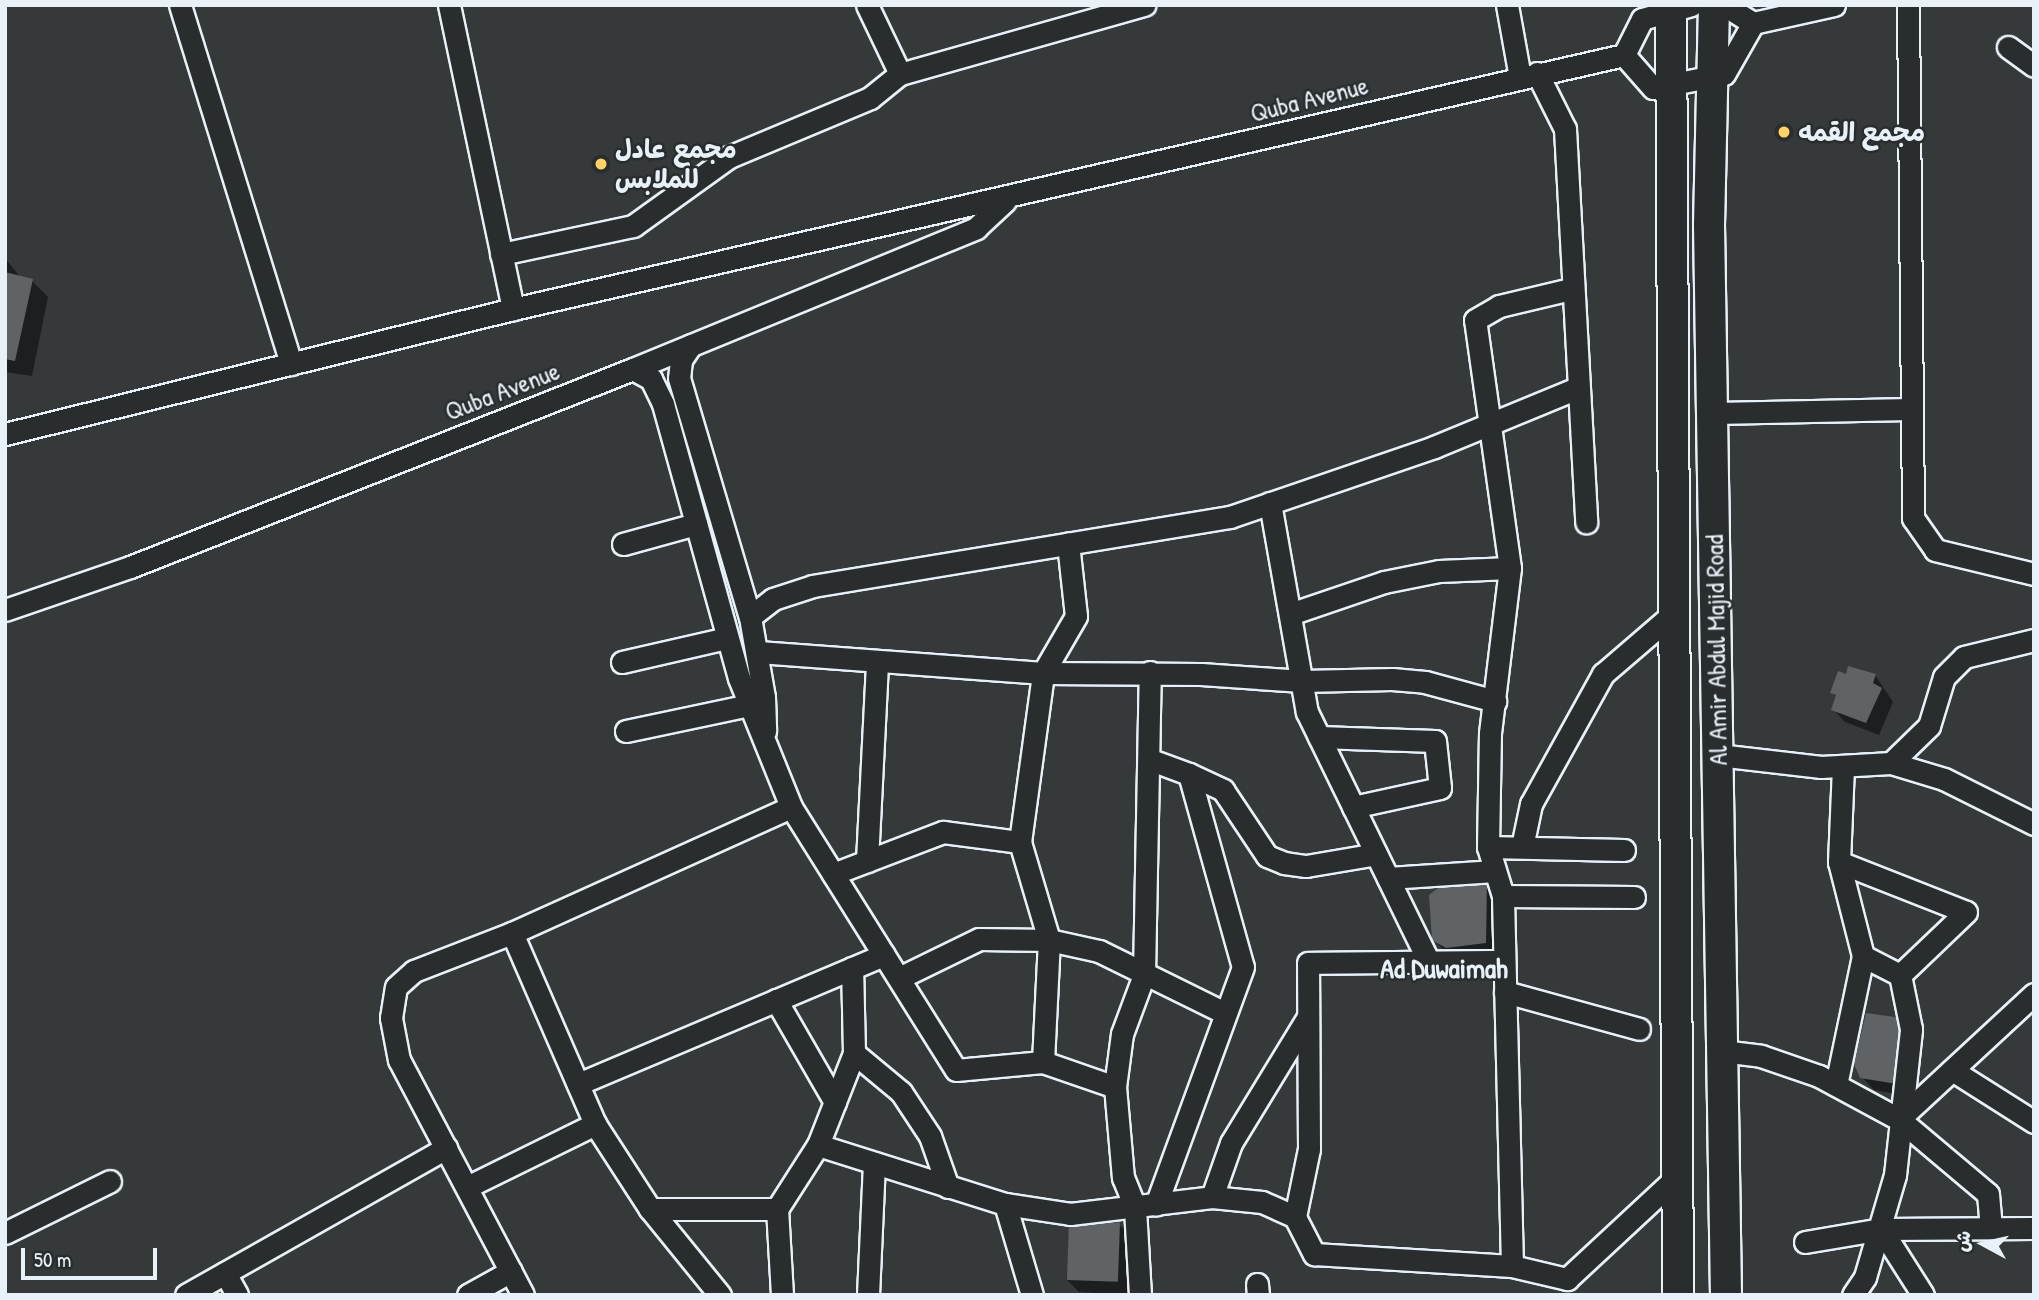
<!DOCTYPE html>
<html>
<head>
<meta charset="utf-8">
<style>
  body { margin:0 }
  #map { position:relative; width:2039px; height:1300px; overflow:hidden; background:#35393a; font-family:"Patrick Hand","Playpen Sans Arabic",sans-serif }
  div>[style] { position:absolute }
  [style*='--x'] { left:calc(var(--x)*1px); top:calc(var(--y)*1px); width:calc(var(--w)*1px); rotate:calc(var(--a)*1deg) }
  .shadow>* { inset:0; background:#0007 }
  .building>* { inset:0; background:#5f6365; transform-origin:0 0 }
  .roads { filter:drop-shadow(2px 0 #e8f1f8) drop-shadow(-2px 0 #e8f1f8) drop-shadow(0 2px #e8f1f8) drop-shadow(0 -2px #e8f1f8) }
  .street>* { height:21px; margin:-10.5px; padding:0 10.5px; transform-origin:10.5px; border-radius:10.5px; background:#2a2d2e }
  .secondary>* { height:30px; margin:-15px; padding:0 15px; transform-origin:15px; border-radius:15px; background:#2a2d2e }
  .dots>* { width:19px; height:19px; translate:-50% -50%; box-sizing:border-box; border:4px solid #2a2d2e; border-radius:50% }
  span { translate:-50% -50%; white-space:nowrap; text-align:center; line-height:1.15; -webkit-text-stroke:5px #2a2d2e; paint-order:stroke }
  .street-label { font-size:26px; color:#e8f1f8 }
  .poi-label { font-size:26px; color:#e8f1f8; font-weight:700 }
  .left { translate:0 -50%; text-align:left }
  .neighbourhood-label { font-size:28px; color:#e8f1f8; font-weight:700 }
  .frame { position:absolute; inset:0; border:7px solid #e8f1f8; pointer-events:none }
  .north { position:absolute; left:1948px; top:1209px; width:70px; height:70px; -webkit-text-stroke:5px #2a2d2e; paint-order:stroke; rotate:278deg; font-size:19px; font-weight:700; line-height:28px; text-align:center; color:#e8f1f8 }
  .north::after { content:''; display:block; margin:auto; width:24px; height:32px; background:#e8f1f8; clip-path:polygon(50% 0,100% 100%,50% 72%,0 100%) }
  .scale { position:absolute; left:21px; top:1248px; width:136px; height:32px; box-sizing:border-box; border:4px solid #e8f1f8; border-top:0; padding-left:9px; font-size:21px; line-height:24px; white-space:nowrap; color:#e8f1f8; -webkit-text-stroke:5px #2a2d2e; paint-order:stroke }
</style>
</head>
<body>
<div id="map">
  <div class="shadow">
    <div style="clip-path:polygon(5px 258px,21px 278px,32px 281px,48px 297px,32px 376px,5px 372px)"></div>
    <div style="clip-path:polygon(1875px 675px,1893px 702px,1879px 735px,1845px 722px,1833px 709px,1837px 697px,1832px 692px,1847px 676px)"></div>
    <div style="clip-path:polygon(1486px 884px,1499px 896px,1498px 955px,1446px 952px,1433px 939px)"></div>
    <div style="clip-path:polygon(1908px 1021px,1909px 1096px,1874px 1090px,1862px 1077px)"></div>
    <div style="clip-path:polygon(1119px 1225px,1132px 1237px,1127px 1295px,1079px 1292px,1066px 1279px)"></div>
  </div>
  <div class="building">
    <div style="clip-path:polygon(5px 272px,33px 279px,15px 361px,5px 359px)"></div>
    <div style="clip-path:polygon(1848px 666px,1876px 674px,1873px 683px,1882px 688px,1866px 723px,1831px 710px,1836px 695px,1830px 693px,1838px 671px,1846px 674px)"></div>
    <div style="clip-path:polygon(1487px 882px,1486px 943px,1446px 948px,1432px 940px,1429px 895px,1443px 884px)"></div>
    <div style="clip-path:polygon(1866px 1013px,1909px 1019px,1897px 1084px,1860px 1078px,1854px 1064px)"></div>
    <div style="left:1069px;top:1221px;width:51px;height:59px;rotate:2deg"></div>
  </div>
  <div class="roads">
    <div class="street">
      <div style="--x:180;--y:5;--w:376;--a:72.8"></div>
      <div style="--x:449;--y:5;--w:311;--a:78.1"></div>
      <div style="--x:867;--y:5;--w:76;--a:64.4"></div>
      <div style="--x:1507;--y:5;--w:73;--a:79.8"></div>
      <div style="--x:1724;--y:5;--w:34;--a:32"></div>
      <div style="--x:1753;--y:23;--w:83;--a:-12.5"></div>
      <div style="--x:1908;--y:5;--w:513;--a:89.44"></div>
      <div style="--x:1913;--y:518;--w:39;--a:55"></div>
      <div style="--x:1935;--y:550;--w:102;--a:13.6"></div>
      <div style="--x:2008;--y:47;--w:32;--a:36"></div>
      <div style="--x:1624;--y:55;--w:44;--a:48.7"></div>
      <div style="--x:1653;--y:88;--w:72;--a:-11.2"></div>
      <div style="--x:1724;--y:74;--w:59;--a:-60.4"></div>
      <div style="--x:1624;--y:55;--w:40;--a:-63.4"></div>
      <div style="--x:1642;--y:19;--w:51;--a:-15.9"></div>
      <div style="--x:1537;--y:73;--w:63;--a:63.4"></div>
      <div style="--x:1565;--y:129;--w:394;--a:86.9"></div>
      <div style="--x:501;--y:254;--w:135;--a:-12"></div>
      <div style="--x:633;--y:226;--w:118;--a:-35.7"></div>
      <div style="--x:729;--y:157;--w:153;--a:-22.7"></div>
      <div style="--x:870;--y:98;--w:38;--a:-39"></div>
      <div style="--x:900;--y:74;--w:254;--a:-15.8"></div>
      <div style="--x:691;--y:345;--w:18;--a:124"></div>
      <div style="--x:681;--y:360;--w:18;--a:96"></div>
      <div style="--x:679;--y:378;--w:249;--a:73.5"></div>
      <div style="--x:750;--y:617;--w:81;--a:80.1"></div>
      <div style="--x:764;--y:697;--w:34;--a:88"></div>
      <div style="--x:633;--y:369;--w:21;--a:29"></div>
      <div style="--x:651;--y:379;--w:28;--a:64"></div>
      <div style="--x:663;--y:404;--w:284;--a:74.5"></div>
      <div style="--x:739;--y:678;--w:139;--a:68"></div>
      <div style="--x:791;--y:807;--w:310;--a:57.9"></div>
      <div style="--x:956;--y:1070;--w:87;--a:-5.3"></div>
      <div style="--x:1043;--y:1062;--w:76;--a:19.1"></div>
      <div style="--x:1713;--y:413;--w:198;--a:-1.2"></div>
      <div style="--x:5;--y:434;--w:523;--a:-13.82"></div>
      <div style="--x:513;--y:309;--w:1140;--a:-12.88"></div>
      <div style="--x:1270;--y:503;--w:212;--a:80"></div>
      <div style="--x:1307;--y:712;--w:278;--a:64"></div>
      <div style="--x:623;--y:544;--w:76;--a:-15.3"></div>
      <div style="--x:5;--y:610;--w:132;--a:-19"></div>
      <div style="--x:130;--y:567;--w:541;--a:-21.49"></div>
      <div style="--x:633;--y:369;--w:371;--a:-22.3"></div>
      <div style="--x:976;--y:228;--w:40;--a:-43"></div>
      <div style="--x:1290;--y:614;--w:99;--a:-18.8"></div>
      <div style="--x:1384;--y:582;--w:56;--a:-11.3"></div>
      <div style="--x:1439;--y:571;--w:71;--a:-2.4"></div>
      <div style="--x:750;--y:617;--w:29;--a:-38"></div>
      <div style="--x:773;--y:599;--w:42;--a:-18"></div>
      <div style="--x:813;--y:586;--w:423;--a:-9.4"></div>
      <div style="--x:1230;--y:517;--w:216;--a:-18.9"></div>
      <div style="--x:1434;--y:447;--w:155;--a:-22.4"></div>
      <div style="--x:758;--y:652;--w:286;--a:4.2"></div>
      <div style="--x:1043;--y:673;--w:158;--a:0.4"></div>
      <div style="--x:1201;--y:674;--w:101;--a:4"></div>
      <div style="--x:1302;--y:681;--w:90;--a:-1.3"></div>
      <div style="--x:1392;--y:679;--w:33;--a:5"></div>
      <div style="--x:1425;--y:682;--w:73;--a:15.2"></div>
      <div style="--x:622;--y:662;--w:108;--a:-12.9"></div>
      <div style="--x:626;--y:731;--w:126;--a:-11.9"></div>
      <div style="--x:1319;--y:737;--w:116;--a:2"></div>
      <div style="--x:1435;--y:741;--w:47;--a:83.9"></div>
      <div style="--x:1440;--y:788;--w:89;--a:167.7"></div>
      <div style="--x:1718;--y:755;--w:104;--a:6.6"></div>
      <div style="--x:1821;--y:767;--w:70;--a:-3.3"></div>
      <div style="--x:1891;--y:763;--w:55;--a:16.8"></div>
      <div style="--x:1944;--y:779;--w:101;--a:26.6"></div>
      <div style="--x:1151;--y:760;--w:40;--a:20.2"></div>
      <div style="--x:1189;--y:774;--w:200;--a:74.4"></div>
      <div style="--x:1243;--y:967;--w:253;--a:110.1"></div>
      <div style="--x:1891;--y:763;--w:53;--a:-44.2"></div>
      <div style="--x:1929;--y:726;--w:51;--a:-73"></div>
      <div style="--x:1944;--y:677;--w:28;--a:-45"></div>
      <div style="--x:1964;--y:657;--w:72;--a:-13.7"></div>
      <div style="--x:1189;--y:774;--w:38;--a:25"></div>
      <div style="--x:1223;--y:790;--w:79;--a:56.3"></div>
      <div style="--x:1267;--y:856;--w:18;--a:22"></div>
      <div style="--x:1284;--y:863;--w:22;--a:8"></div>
      <div style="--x:1306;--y:866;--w:71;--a:-9.7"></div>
      <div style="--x:1488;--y:847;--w:136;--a:1.3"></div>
      <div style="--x:1522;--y:847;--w:44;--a:-78.2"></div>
      <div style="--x:1531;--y:804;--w:149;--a:-61"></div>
      <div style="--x:1603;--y:674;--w:95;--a:-40.7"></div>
      <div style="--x:867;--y:861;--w:200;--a:-87.1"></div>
      <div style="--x:1839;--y:862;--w:136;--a:21.5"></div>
      <div style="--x:1966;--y:912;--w:91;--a:136.3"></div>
      <div style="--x:1900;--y:975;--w:42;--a:-152.8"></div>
      <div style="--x:833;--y:874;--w:118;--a:-20.9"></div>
      <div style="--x:943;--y:832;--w:78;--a:7.4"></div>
      <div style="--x:1388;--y:878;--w:107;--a:-3.7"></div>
      <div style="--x:1503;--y:896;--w:131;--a:0.4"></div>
      <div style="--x:512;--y:933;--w:208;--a:66.5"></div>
      <div style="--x:595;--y:1124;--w:101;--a:57.1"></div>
      <div style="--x:650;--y:1209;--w:111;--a:50.9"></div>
      <div style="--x:899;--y:978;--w:89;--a:-26"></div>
      <div style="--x:979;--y:939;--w:70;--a:0.8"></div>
      <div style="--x:1049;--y:940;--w:51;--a:12.4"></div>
      <div style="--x:1099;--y:951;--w:140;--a:26.2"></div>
      <div style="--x:1505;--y:992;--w:139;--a:15.4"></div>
      <div style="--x:776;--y:1000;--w:118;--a:60"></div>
      <div style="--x:1722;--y:1051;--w:39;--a:7"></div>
      <div style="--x:1761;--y:1056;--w:61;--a:19"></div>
      <div style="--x:1819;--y:1076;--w:91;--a:28.3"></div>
      <div style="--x:1899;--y:1119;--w:116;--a:40.1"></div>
      <div style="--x:1988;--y:1194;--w:34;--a:85"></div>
      <div style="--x:854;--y:1053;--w:61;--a:39.7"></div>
      <div style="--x:901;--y:1092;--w:53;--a:56.6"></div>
      <div style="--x:930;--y:1136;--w:54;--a:70.6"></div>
      <div style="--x:1043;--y:1062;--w:122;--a:-87.2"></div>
      <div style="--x:1049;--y:940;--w:102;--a:-106.5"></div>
      <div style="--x:1020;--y:842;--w:171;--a:-82.2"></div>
      <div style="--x:1043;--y:673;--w:66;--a:-59.9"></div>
      <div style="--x:1076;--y:616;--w:73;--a:-96.3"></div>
      <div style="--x:1952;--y:1070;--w:97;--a:32.4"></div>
      <div style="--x:578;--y:1084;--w:332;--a:-22.9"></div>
      <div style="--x:1836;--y:1085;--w:132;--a:-78.2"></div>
      <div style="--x:1863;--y:956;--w:97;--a:-104.3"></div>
      <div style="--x:1839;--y:862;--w:96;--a:-87.6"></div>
      <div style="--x:1899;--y:1119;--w:184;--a:-42.8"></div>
      <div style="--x:818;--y:1145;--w:196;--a:17.5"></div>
      <div style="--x:1005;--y:1204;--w:66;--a:8.7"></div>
      <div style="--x:1070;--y:1214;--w:143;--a:-6.8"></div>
      <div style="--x:1212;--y:1197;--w:50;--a:5.7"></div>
      <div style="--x:1262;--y:1202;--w:36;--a:24"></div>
      <div style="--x:1295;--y:1217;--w:42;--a:62.8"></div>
      <div style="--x:1314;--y:1254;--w:198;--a:3.5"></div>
      <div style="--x:1512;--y:1266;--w:57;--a:13.3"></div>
      <div style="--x:1567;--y:1279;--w:151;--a:-42.9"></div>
      <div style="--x:467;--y:1187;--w:143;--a:-26.2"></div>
      <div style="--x:1212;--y:1197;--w:57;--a:-70.6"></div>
      <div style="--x:1231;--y:1143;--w:148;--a:-58.6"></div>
      <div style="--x:1005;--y:1204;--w:95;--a:73.5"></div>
      <div style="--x:650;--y:1209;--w:127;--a:0"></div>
      <div style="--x:1295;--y:1217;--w:69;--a:-78.4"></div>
      <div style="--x:1309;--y:1149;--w:186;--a:-90.3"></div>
      <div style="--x:1308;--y:963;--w:196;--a:-0.6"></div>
      <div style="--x:1881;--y:1229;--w:78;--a:57.5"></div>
      <div style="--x:5;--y:1233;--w:117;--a:-26.3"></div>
      <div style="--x:1805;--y:1242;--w:77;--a:-9.7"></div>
      <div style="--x:1881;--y:1229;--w:153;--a:-0.4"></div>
      <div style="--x:1512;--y:1266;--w:370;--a:-91.4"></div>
      <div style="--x:1503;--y:896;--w:51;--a:-107"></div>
      <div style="--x:1488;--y:847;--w:114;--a:-89"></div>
      <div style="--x:1490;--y:733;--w:166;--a:-83.1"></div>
      <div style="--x:1510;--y:568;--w:250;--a:-98"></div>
      <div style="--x:1475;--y:320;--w:28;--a:-30"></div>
      <div style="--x:1499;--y:306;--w:74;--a:-13.3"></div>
      <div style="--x:225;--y:1273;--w:25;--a:61"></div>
      <div style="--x:1257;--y:1284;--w:11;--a:85"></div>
      <div style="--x:186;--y:1295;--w:299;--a:-29.5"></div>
      <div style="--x:468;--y:1295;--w:49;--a:-29.2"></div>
      <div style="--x:523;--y:1295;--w:266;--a:-117.8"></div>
      <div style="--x:399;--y:1060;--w:43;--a:-100.8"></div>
      <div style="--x:391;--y:1018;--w:31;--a:-81"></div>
      <div style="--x:396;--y:987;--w:24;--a:-42"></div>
      <div style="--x:414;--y:971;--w:105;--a:-21.2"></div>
      <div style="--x:512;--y:933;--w:306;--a:-24.3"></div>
      <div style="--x:782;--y:1295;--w:86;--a:-93.3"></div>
      <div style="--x:777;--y:1209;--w:76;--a:-57.4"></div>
      <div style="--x:818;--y:1145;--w:99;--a:-68.6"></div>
      <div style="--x:854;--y:1053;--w:85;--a:-91.3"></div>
      <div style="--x:868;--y:1295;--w:132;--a:-87.4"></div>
      <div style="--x:1140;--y:1295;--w:88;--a:-93.3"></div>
      <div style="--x:1135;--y:1207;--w:31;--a:-112"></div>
      <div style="--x:1123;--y:1178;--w:91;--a:-95"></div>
      <div style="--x:1115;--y:1087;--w:53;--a:-82.5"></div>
      <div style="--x:1122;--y:1034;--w:63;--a:-69.6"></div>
      <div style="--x:1144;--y:975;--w:303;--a:-88.9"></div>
      <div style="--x:1853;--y:1295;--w:22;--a:-56"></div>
      <div style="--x:1865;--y:1277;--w:106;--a:-73.6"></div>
      <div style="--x:1895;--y:1175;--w:147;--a:-83.7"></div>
      <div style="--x:1911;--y:1029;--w:55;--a:-101.5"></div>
    </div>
    <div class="secondary">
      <div style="--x:1671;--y:5;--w:1290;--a:89.69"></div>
      <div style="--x:1714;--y:5;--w:220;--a:91.3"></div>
      <div style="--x:1709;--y:225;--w:1070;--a:89.09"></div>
    </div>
  </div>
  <div class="dots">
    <div style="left:1784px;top:132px;background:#ffd166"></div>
    <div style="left:601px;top:164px;background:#ffd166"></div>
  </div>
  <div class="street-label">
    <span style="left:1309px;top:99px;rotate:-14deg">Quba Avenue</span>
    <span style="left:502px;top:391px;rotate:-21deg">Quba Avenue</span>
    <span style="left:1716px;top:650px;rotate:-91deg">Al Amir Abdul Majid Road</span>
  </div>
  <div class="poi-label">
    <span class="left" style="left:1798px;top:132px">مجمع القمه</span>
    <span class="left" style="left:615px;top:164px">مجمع عادل<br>للملابس</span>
  </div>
  <div class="neighbourhood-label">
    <span style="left:1444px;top:968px">Ad Duwaimah</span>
  </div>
  <div class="frame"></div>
  <div class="north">ش</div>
  <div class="scale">50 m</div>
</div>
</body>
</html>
